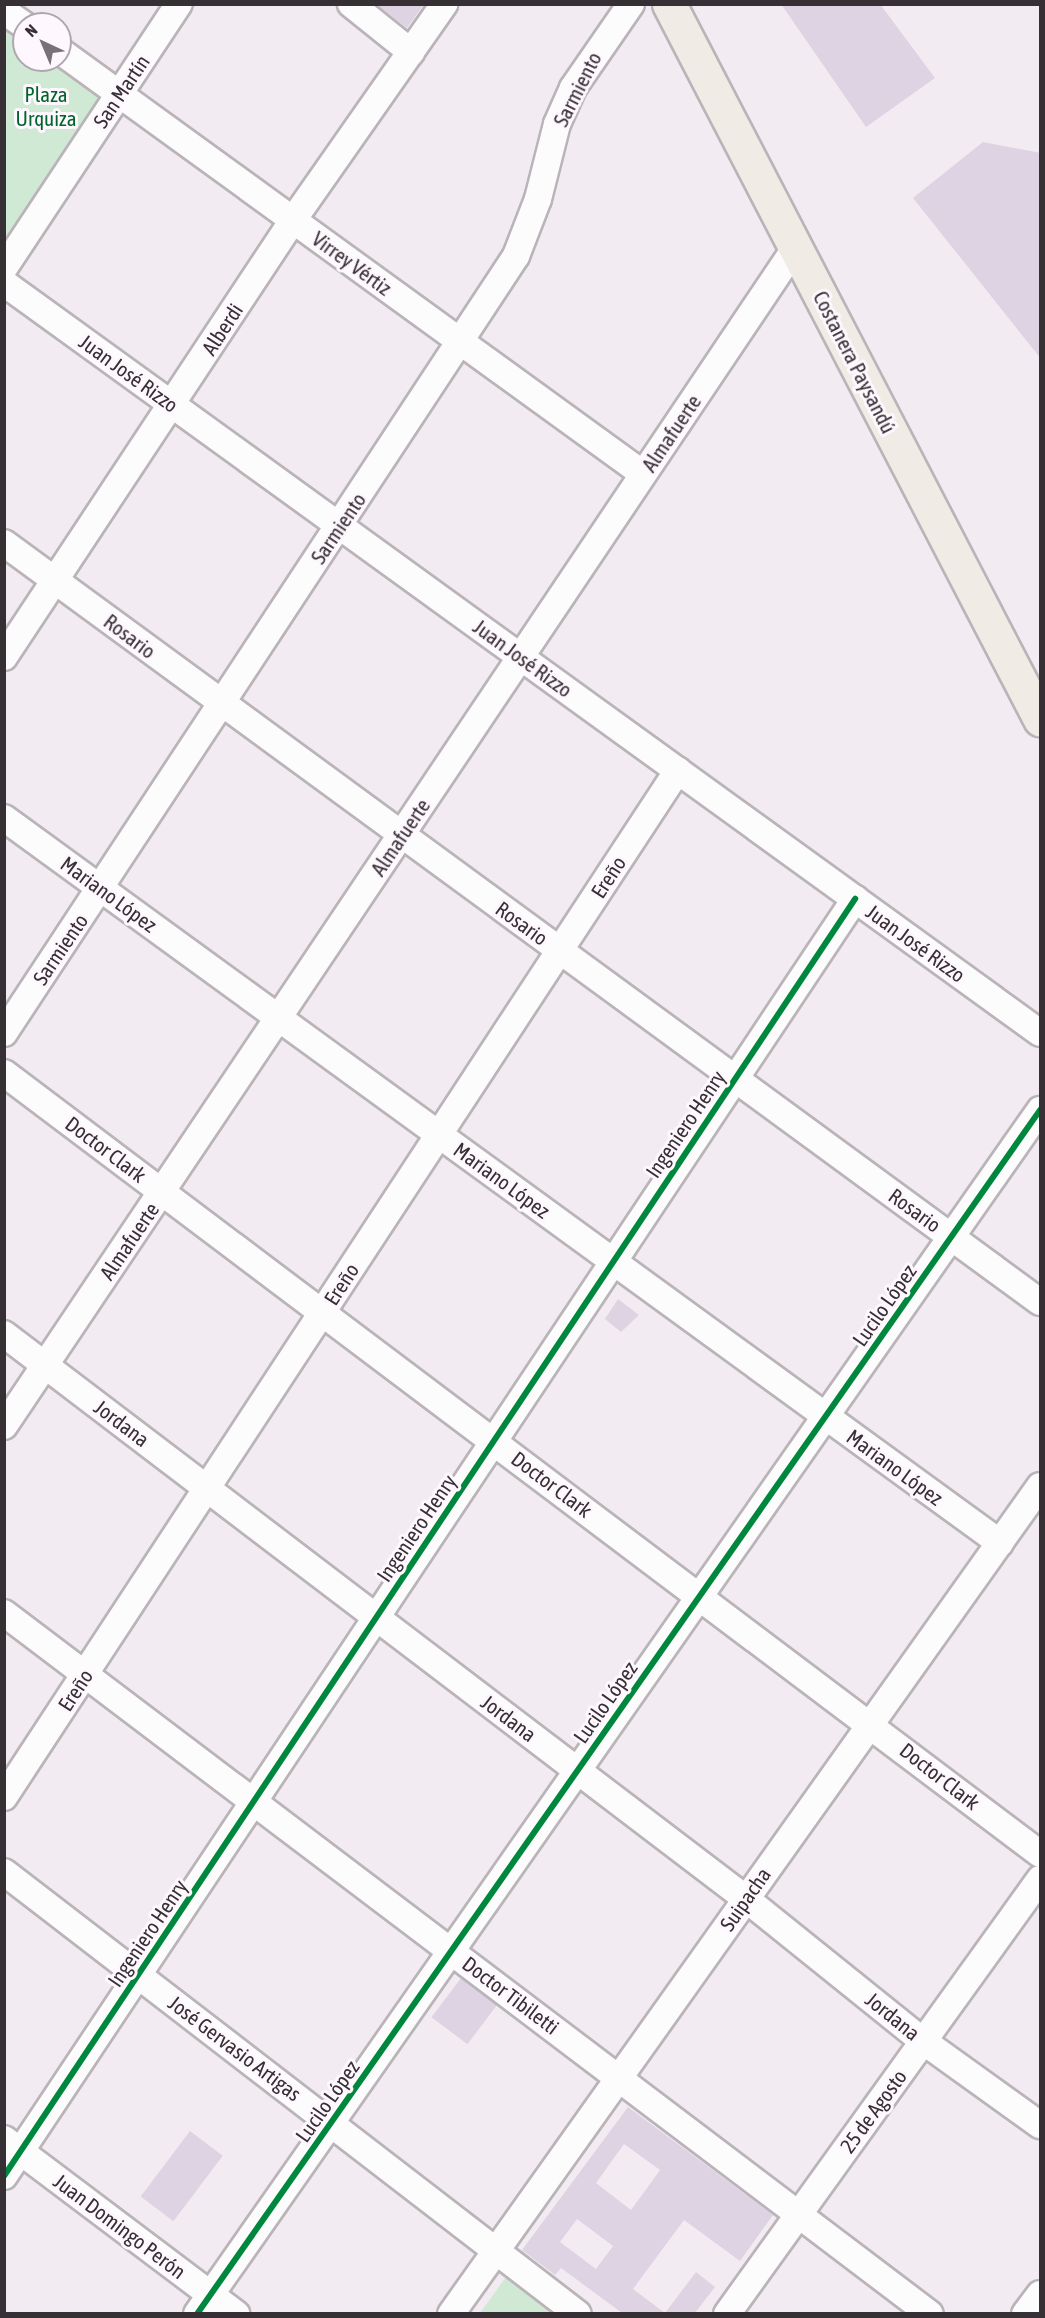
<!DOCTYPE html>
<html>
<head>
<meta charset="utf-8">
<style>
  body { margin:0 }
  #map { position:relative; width:1045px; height:2318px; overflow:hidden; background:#f2ecf2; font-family:"Asap Condensed",sans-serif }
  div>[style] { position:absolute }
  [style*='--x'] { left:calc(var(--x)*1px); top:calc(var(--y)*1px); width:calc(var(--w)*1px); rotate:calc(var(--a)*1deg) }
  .green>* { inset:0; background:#cfe9d5 }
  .building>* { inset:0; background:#ddd3e2; transform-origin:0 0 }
  .roads { filter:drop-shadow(2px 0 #bab4b9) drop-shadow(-2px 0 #bab4b9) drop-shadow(0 2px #bab4b9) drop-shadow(0 -2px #bab4b9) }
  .minor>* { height:26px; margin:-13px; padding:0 13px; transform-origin:13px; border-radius:13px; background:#fdfcfd }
  .major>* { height:33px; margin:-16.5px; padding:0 16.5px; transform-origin:16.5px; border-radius:16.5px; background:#f1ebe6 }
  .cycleway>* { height:6px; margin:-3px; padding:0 3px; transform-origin:3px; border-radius:3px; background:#00873e }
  span { translate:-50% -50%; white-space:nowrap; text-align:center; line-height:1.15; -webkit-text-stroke:6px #fef8fe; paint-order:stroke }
  .street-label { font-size:21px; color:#363035 }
  .park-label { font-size:21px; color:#00632c }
  .frame { position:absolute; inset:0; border:6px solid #363035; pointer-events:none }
  .north { position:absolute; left:12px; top:12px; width:60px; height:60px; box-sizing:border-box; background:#fef8fe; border:2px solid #aea8ae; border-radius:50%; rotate:316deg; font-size:16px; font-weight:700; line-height:24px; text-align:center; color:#363035 }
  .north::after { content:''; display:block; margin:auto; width:21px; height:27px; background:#787277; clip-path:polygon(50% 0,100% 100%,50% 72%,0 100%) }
</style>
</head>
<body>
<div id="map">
  <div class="green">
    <div style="clip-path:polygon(5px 26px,24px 40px,24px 60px,53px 60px,102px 94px,5px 247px)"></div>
    <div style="clip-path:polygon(506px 2277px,556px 2313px,480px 2313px)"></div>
  </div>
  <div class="building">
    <div style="clip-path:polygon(376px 4px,424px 4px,407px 28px)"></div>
    <div style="clip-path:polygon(781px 4px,880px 4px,935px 78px,866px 127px)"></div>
    <div style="clip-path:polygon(983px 142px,1041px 153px,1041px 359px,913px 198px)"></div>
    <div style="clip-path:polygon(618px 1299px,639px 1315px,621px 1332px,605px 1319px)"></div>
    <div style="left:461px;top:1978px;width:45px;height:49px;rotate:37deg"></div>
    <div style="clip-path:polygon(evenodd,628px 2107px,773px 2215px,740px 2261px,684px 2220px,633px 2289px,665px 2313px,622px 2313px,561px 2268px,555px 2275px,522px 2250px,628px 2107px,624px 2144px,660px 2170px,631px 2210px,596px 2183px,624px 2144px,628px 2107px,577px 2219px,613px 2246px,596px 2269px,560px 2242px,577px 2219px)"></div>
    <div style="left:190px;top:2131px;width:41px;height:82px;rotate:37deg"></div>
    <div style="clip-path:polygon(696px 2272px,715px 2287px,695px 2313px,665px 2313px)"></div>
  </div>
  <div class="roads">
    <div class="minor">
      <div style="--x:351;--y:4;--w:77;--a:38.7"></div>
      <div style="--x:4;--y:11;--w:24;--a:35"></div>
      <div style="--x:60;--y:51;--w:720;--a:35.96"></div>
      <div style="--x:4;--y:268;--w:317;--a:-56.5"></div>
      <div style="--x:4;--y:283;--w:1279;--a:35.9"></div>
      <div style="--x:4;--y:543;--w:1284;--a:36.23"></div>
      <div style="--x:4;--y:657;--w:524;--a:-56.52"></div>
      <div style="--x:293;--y:220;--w:264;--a:-55"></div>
      <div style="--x:4;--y:818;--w:1232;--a:36.05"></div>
      <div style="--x:4;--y:1033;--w:931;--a:-56.62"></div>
      <div style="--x:516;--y:256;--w:61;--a:-68.9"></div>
      <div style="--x:538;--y:199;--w:77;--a:-75.8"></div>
      <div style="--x:557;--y:124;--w:39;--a:-66"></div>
      <div style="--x:573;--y:88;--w:102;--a:-55.4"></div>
      <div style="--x:4;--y:1073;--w:1297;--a:37.01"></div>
      <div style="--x:4;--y:1334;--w:931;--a:37.28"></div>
      <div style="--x:745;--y:1898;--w:228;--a:38.8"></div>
      <div style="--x:923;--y:2041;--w:144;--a:35.7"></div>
      <div style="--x:4;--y:1426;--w:1420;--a:-56.11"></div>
      <div style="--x:4;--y:1613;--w:1161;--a:37.13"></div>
      <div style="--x:4;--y:1797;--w:1228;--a:-56.72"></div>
      <div style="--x:4;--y:1872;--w:724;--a:37.6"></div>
      <div style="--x:4;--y:2139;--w:291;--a:37"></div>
      <div style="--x:4;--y:2176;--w:1535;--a:-56.32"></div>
      <div style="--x:197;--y:2314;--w:1470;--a:-55"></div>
      <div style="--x:451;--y:2314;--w:1016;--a:-54.57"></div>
      <div style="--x:727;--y:2314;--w:536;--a:-54.26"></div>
      <div style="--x:1025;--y:2314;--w:25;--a:-53"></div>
    </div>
    <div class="major">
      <div style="--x:669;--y:4;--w:806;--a:62.58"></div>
    </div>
  </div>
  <div class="cycleway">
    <div style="--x:4;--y:2176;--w:1535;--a:-56.32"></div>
    <div style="--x:197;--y:2314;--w:1470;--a:-55"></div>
  </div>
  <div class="street-label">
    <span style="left:577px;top:89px;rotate:-63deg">Sarmiento</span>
    <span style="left:121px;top:91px;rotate:-56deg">San Martín</span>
    <span style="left:352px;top:263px;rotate:36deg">Virrey Vértiz</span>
    <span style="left:222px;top:329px;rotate:-57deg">Alberdi</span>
    <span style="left:855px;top:362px;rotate:63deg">Costanera Paysandú</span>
    <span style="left:129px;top:373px;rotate:36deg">Juan José Rizzo</span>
    <span style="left:671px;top:433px;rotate:-56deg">Almafuerte</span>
    <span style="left:338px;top:528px;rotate:-56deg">Sarmiento</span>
    <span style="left:130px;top:636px;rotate:37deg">Rosario</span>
    <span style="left:523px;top:658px;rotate:36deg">Juan José Rizzo</span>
    <span style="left:400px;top:837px;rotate:-56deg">Almafuerte</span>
    <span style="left:608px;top:877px;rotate:-57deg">Ereño</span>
    <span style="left:109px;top:894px;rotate:36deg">Mariano López</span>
    <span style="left:522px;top:923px;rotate:36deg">Rosario</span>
    <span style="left:916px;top:943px;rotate:36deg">Juan José Rizzo</span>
    <span style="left:60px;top:949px;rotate:-56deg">Sarmiento</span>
    <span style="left:685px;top:1124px;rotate:-56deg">Ingeniero Henry</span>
    <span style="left:106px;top:1149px;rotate:37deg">Doctor Clark</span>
    <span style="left:502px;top:1180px;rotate:36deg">Mariano López</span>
    <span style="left:915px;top:1210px;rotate:36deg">Rosario</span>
    <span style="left:129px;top:1241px;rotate:-56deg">Almafuerte</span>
    <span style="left:341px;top:1284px;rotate:-57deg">Ereño</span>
    <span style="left:884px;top:1305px;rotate:-55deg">Lucilo López</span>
    <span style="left:122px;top:1423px;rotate:37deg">Jordana</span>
    <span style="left:895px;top:1467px;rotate:36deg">Mariano López</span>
    <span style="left:552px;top:1484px;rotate:37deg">Doctor Clark</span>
    <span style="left:416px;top:1528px;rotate:-56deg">Ingeniero Henry</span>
    <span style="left:75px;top:1690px;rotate:-57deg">Ereño</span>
    <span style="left:605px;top:1702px;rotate:-55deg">Lucilo López</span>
    <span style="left:509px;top:1718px;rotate:37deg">Jordana</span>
    <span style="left:940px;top:1776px;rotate:38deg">Doctor Clark</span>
    <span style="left:745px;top:1899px;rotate:-55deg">Suipacha</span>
    <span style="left:147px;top:1933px;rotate:-56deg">Ingeniero Henry</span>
    <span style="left:511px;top:1995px;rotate:37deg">Doctor Tibiletti</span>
    <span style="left:893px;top:2016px;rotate:39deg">Jordana</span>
    <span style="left:235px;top:2048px;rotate:37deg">José Gervasio Artigas</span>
    <span style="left:327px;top:2101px;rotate:-55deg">Lucilo López</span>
    <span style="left:873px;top:2111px;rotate:-54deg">25 de Agosto</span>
    <span style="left:120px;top:2226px;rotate:37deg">Juan Domingo Perón</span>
  </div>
  <div class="park-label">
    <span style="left:46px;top:106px">Plaza<br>Urquiza</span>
  </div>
  <div class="frame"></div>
  <div class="north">N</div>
</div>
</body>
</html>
